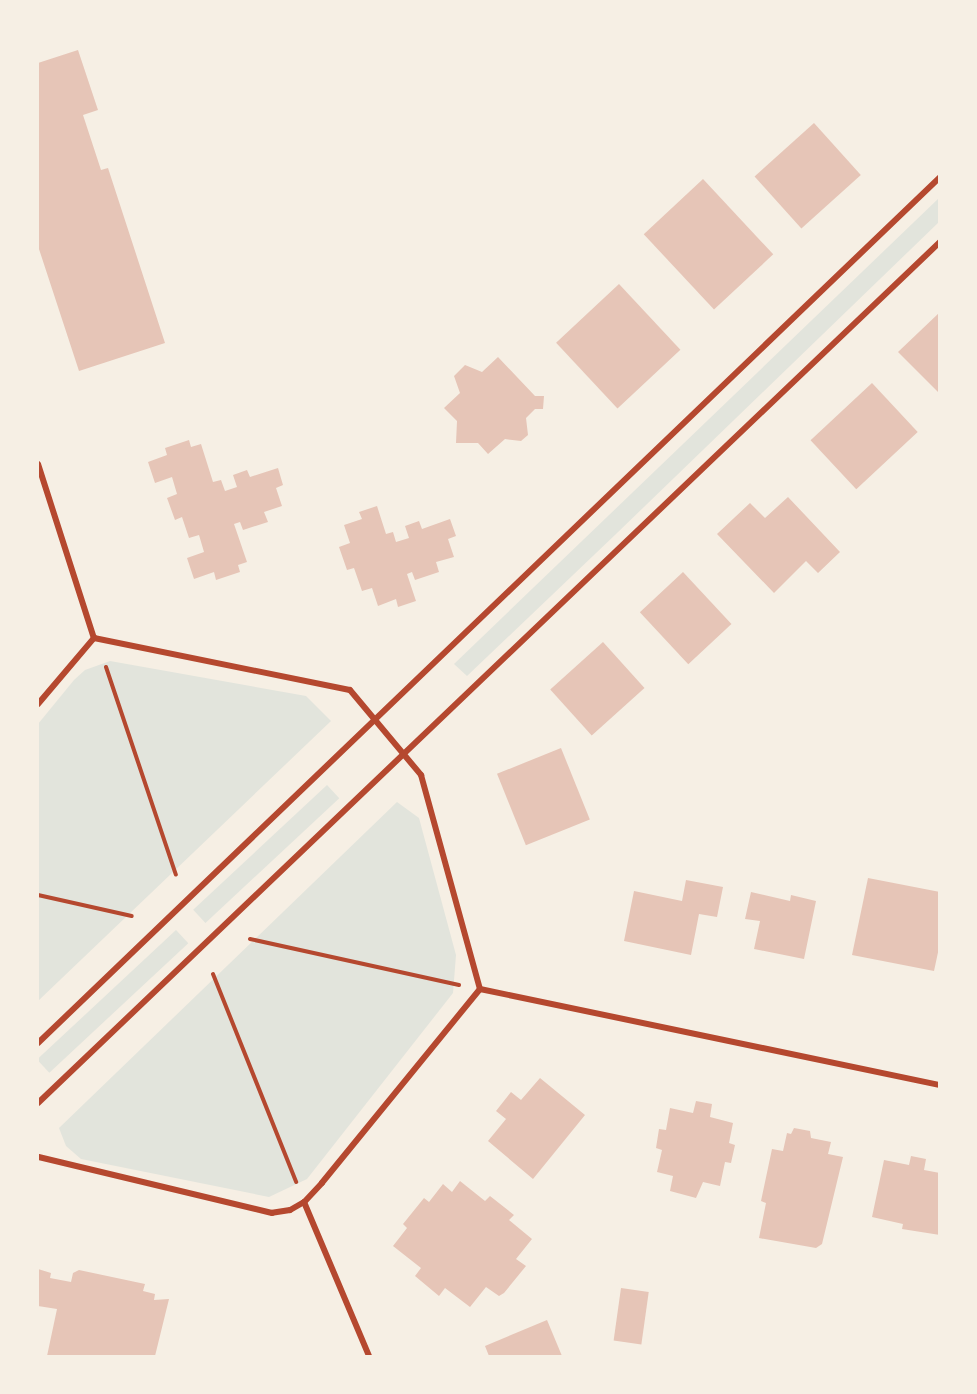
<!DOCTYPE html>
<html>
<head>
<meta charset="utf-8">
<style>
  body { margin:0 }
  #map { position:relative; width:977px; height:1394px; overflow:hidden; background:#f6efe4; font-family:"Golos Text",sans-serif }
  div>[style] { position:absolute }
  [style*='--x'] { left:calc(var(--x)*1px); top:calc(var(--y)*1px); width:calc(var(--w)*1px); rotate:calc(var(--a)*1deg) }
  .green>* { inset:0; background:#e2e4dc; transform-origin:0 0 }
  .building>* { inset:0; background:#e6c5b7; transform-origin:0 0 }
  .path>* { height:4px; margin:-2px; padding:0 2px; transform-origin:2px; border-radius:2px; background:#b5482f }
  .minor>* { height:6px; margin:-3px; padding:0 3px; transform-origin:3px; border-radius:3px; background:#b5482f }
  span { translate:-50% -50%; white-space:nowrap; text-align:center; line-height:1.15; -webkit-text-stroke:5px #f6efe4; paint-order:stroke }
  .frame { position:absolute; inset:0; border:39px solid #f6efe4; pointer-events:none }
</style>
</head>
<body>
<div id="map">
  <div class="green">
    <div style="clip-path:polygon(939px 198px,939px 222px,616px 534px,467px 676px,454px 664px)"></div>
    <div style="clip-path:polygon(110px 661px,306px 696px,331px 721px,38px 1001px,38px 724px,74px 680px,85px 670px)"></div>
    <div style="left:327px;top:785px;width:18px;height:183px;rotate:47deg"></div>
    <div style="clip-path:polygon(397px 802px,419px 818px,456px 955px,453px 993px,307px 1179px,269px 1197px,81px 1159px,66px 1146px,59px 1128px)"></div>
    <div style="left:176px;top:930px;width:18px;height:190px;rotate:47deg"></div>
  </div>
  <div class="building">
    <div style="clip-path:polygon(78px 50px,98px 110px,83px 115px,101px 170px,108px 168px,165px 343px,79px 371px,38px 246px,38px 63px)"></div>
    <div style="left:814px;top:123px;width:70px;height:80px;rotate:48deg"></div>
    <div style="left:703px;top:179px;width:103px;height:81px;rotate:47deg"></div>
    <div style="left:619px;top:284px;width:90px;height:86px;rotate:47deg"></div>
    <div style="clip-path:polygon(940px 312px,940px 394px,898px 352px)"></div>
    <div style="clip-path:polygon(498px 357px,535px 396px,544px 396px,543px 409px,535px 409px,526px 418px,528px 435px,521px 441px,505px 439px,488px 454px,478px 443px,456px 443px,457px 421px,444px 408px,460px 393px,454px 376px,465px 365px,482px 372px)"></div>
    <div style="left:872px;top:383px;width:67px;height:84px;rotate:47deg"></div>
    <div style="clip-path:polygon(189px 440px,191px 447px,201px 444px,213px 482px,221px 480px,225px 491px,237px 487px,233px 475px,247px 470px,250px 477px,278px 468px,283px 485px,276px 488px,282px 506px,264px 512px,268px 522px,243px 530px,240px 522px,234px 524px,247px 562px,238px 565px,240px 572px,216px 580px,214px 572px,194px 579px,187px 558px,204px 552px,199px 535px,189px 538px,182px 517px,175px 520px,167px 498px,177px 494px,172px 477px,155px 483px,148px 462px,167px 455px,165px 448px)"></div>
    <div style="clip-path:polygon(788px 497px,840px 552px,818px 573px,806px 561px,774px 593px,717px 534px,750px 503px,765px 518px)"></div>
    <div style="clip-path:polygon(377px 506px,386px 534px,393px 532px,396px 542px,409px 538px,405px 526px,419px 521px,422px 529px,450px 519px,456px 536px,448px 539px,454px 557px,436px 562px,439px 572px,415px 580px,412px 572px,407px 574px,416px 601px,398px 607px,396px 599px,378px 606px,372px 588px,362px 591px,354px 568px,347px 570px,339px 547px,350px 543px,344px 525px,362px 519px,359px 512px)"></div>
    <div style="left:683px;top:572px;width:71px;height:59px;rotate:47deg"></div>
    <div style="left:603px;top:642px;width:62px;height:71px;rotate:48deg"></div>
    <div style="left:561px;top:748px;width:77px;height:69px;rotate:68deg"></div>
    <div style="clip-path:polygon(868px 878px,940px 892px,940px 943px,934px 971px,852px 955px)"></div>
    <div style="clip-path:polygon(686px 880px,723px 887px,717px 917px,699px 914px,691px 955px,624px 941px,634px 891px,682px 901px)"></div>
    <div style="clip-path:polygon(751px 892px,790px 901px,791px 895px,816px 901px,804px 959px,754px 949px,760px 921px,745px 919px)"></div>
    <div style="clip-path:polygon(540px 1078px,585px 1115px,533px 1179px,488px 1141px,506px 1119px,496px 1111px,511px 1092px,521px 1100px)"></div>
    <div style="clip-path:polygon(696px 1101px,712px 1104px,710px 1117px,733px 1123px,729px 1143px,735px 1145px,731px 1163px,725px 1162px,720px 1186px,703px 1182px,696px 1198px,670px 1191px,673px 1176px,657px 1172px,662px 1150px,656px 1148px,659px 1129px,666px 1130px,670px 1108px,693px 1113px)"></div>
    <div style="clip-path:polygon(794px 1128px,810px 1131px,811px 1138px,831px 1142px,828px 1154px,843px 1157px,822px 1244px,816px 1248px,759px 1238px,766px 1203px,761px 1201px,772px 1149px,783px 1151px,787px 1133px,791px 1134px)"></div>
    <div style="clip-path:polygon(911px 1156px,926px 1159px,924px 1170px,940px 1173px,940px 1235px,902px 1229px,903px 1224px,872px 1217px,884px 1160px,909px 1165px)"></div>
    <div style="clip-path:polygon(460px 1181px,485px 1201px,490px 1196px,514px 1215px,509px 1220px,532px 1239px,516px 1259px,526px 1266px,504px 1293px,499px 1296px,486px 1287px,470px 1307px,445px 1288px,439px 1296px,415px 1276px,421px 1268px,393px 1246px,407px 1228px,403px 1224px,424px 1198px,429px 1202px,443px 1184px,452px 1192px)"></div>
    <div style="clip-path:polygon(38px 1269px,51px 1273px,50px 1278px,71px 1282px,73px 1273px,79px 1270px,145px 1284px,143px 1291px,155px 1294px,154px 1300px,169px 1299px,155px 1356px,47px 1356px,57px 1309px,38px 1306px)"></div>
    <div style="left:621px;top:1288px;width:28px;height:53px;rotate:8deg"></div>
    <div style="clip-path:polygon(547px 1320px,562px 1356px,489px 1356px,485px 1346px)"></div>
  </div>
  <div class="path">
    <div style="--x:106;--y:667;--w:219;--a:71.4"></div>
    <div style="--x:38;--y:895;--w:96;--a:12.6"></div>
    <div style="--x:250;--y:939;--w:214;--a:12.4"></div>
    <div style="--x:213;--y:974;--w:224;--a:68.2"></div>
  </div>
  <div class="minor">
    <div style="--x:38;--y:464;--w:183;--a:72.2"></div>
    <div style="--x:38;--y:704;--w:87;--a:-49.7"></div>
    <div style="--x:94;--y:638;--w:261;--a:11.5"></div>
    <div style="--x:350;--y:690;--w:111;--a:50.1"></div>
    <div style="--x:421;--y:775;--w:222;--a:74.6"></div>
    <div style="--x:480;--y:989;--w:250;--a:129.2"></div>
    <div style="--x:322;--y:1183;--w:26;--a:133"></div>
    <div style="--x:304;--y:1202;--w:16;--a:150"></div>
    <div style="--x:290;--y:1210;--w:18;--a:171"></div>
    <div style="--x:272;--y:1213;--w:241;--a:-166.5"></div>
    <div style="--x:480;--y:989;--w:470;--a:11.8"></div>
    <div style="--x:38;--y:1043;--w:1250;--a:-43.83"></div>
    <div style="--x:38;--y:1103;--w:1247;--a:-43.67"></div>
    <div style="--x:304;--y:1202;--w:167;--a:67.1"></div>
  </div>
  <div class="frame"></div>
</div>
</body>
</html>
